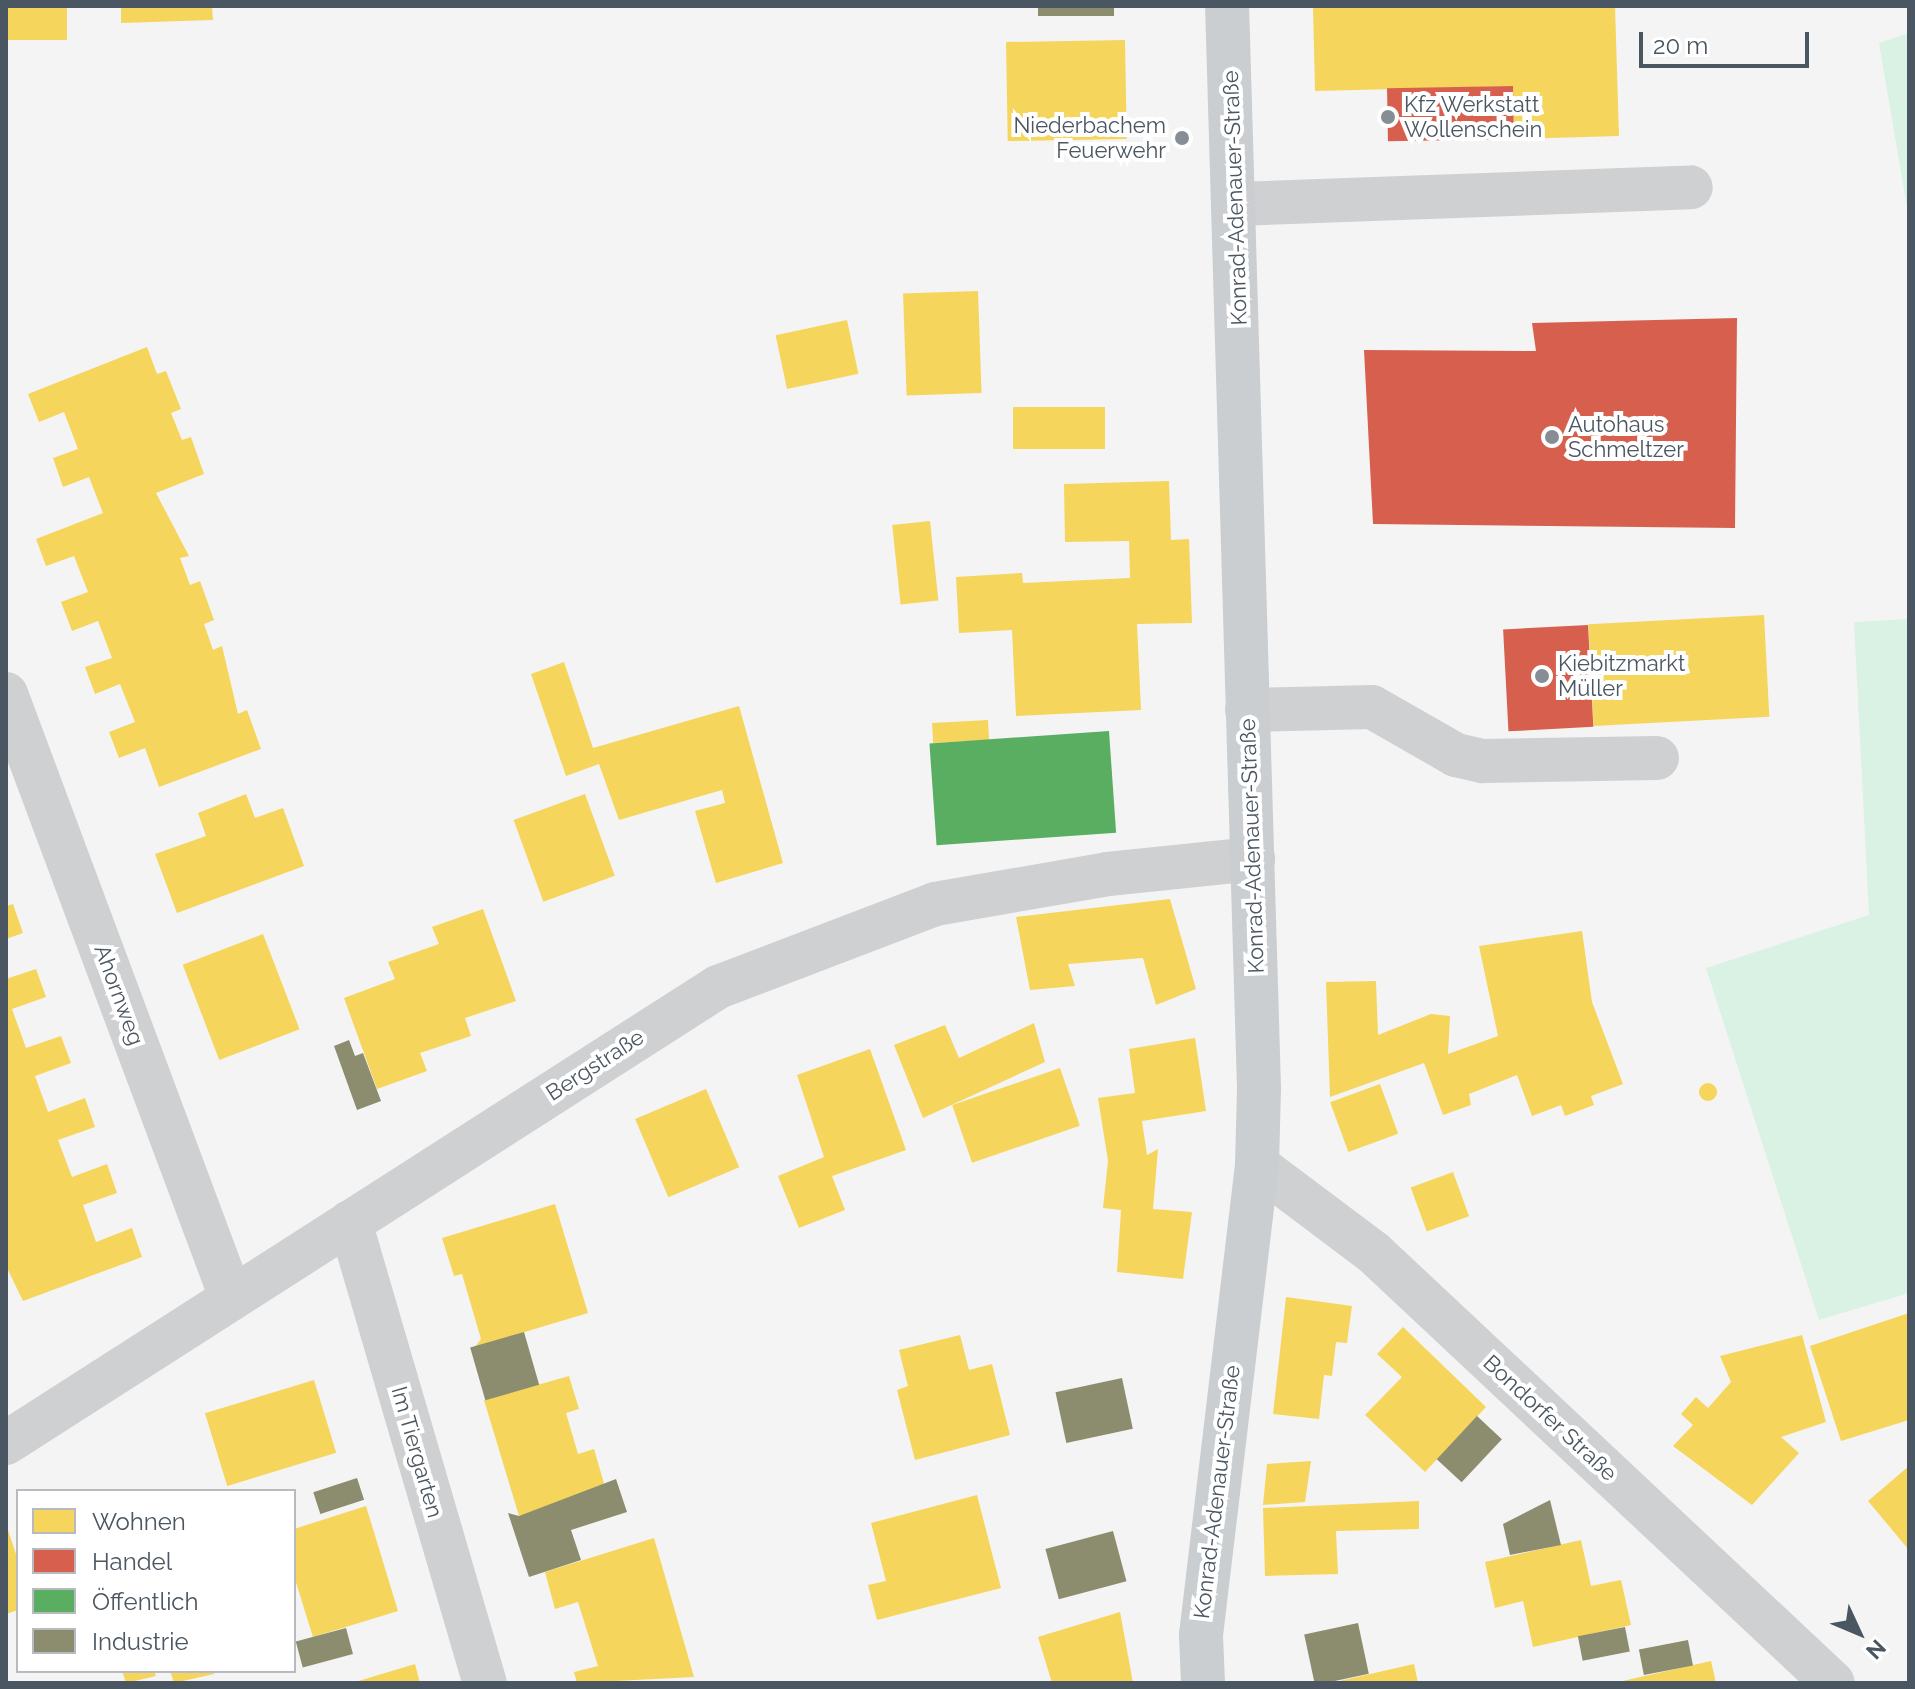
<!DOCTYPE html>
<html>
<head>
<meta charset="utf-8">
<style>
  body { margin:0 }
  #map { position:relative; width:1915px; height:1689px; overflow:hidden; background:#f4f4f4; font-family:Raleway,sans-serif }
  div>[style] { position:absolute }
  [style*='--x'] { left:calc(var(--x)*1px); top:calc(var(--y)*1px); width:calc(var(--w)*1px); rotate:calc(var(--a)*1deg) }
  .green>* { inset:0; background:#d9f2e3 }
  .homes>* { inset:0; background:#f6d55c; transform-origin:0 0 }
  .round { border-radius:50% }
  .shops>* { inset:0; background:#d6604d; transform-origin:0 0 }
  .public>* { inset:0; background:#5aae61; transform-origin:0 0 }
  .industry>* { inset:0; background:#8c8c6e; transform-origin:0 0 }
  .minor>* { height:44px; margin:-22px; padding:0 22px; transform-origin:22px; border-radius:22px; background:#ced0d2 }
  .major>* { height:44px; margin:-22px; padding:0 22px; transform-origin:22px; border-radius:22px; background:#caced1 }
  .dots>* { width:22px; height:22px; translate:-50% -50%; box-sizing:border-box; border:4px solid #fff; border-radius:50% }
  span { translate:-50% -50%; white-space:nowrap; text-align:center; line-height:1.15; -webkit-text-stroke:8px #fff; paint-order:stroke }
  .poi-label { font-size:22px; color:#4a5661 }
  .left { translate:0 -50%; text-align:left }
  .right { translate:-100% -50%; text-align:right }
  .street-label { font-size:22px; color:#4a5661 }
  .frame { position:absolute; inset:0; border:8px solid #4a5661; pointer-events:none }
  .legend { position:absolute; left:16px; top:1489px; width:280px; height:184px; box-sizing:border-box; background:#fff; border:2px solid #b7bbc0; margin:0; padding:10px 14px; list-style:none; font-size:24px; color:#4a5661 }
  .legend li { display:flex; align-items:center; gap:16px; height:40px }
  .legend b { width:40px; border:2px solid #b7bbc0 }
  .north { position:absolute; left:1819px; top:1593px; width:80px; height:80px; -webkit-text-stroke:6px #fff; paint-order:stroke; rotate:134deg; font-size:22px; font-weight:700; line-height:32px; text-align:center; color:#4a5661 }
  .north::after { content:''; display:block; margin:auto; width:28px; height:36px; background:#4a5661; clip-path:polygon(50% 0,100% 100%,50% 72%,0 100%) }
  .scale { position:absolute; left:1639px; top:32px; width:170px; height:36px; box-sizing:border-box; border:4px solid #4a5661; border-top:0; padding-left:10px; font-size:24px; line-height:28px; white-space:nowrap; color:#4a5661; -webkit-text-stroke:6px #fff; paint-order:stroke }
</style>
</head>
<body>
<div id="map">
  <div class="green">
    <div style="clip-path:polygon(1909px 33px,1909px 219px,1879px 43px)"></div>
    <div style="clip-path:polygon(1909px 619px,1909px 1293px,1819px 1320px,1706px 968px,1869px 915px,1854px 622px)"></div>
  </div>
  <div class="homes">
    <div style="left:6px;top:6px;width:61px;height:34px"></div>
    <div style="clip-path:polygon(121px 6px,212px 6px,213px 20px,121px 23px)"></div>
    <div style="clip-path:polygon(1313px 6px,1615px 6px,1619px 136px,1514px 139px,1513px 86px,1315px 91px)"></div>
    <div style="left:1125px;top:40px;width:99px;height:119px;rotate:89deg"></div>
    <div style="left:978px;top:291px;width:102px;height:75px;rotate:88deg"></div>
    <div style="left:847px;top:320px;width:55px;height:73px;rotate:78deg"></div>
    <div style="clip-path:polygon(147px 347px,157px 374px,166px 371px,181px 409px,171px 413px,182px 440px,191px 437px,204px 474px,156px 493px,189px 556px,180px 558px,190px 585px,200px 581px,214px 620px,204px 624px,213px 650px,222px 646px,238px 714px,247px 710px,261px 749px,159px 787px,145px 748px,119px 758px,109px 732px,135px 722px,120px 684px,95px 694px,85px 667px,112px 658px,98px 621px,72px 631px,61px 602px,88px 592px,74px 556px,46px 566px,36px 539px,103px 513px,89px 477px,63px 487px,53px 458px,78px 449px,64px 412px,39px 422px,28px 394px)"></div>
    <div style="left:1105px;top:407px;width:42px;height:92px;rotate:90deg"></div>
    <div style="clip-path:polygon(1169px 481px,1171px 540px,1189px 539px,1192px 623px,1137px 624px,1141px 710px,1016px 716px,1012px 630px,959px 633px,956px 577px,1022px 573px,1023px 583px,1130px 578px,1129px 541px,1065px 542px,1064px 484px)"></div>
    <div style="left:930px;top:521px;width:80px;height:38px;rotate:84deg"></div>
    <div style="left:1764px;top:615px;width:102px;height:176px;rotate:87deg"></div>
    <div style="clip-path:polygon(564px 662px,593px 748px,739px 706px,783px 863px,716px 883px,695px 811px,725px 803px,722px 790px,619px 820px,599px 764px,566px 776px,531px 674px)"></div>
    <div style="left:988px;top:720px;width:20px;height:56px;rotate:87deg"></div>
    <div style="clip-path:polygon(246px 794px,255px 818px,283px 808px,304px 866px,177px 913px,155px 854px,206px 836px,198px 813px)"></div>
    <div style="left:585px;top:794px;width:87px;height:76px;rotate:70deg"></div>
    <div style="clip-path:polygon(1170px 899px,1196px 989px,1156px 1005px,1143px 958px,1068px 964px,1075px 986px,1030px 990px,1016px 917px)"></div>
    <div style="clip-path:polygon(13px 904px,23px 933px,6px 939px,6px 906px)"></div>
    <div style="clip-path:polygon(483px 909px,516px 1001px,465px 1018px,471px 1036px,420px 1053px,427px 1071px,377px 1089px,344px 998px,395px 979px,388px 962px,439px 944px,432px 927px)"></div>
    <div style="clip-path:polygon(1582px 931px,1592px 1002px,1623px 1084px,1591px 1096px,1594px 1105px,1565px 1116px,1561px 1105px,1532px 1116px,1517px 1075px,1469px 1094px,1471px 1105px,1443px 1115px,1424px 1063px,1330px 1097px,1326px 982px,1376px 981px,1378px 1035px,1431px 1014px,1450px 1016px,1448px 1054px,1498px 1036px,1479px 946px)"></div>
    <div style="left:263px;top:934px;width:102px;height:86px;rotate:69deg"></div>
    <div style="clip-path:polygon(36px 969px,46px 997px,12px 1009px,26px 1048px,61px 1036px,71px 1063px,35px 1076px,48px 1112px,85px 1098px,95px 1127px,58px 1140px,72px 1177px,107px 1164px,117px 1193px,83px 1205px,96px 1242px,132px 1228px,142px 1257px,23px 1301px,6px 1266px,6px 979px)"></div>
    <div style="clip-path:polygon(1034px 1023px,1045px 1062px,923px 1118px,894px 1045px,945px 1025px,959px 1058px)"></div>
    <div style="clip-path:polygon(1195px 1038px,1206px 1111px,1142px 1121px,1147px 1155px,1158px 1149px,1153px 1209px,1192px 1212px,1183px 1279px,1117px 1272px,1121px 1210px,1103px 1208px,1108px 1161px,1098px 1098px,1135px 1093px,1129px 1049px)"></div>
    <div style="clip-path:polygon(870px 1049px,906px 1150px,832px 1176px,845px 1210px,799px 1228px,778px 1176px,824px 1157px,797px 1075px)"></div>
    <div style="left:1060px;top:1068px;width:61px;height:114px;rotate:71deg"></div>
    <div class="round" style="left:1699px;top:1083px;width:18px;height:18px"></div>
    <div style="left:1380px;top:1084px;width:53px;height:53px;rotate:70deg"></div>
    <div style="left:706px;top:1089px;width:85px;height:77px;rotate:67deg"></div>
    <div style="left:1453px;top:1172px;width:47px;height:45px;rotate:70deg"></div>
    <div style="clip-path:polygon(555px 1204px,588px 1313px,475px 1347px,481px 1339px,462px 1274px,454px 1276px,442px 1238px)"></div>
    <div style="clip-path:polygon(1286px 1297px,1352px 1306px,1347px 1343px,1336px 1342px,1332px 1376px,1324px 1375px,1319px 1419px,1273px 1414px)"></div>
    <div style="clip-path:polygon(1909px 1313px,1909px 1420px,1841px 1441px,1810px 1346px)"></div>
    <div style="clip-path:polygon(1403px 1327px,1486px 1407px,1425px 1472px,1365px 1415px,1402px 1377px,1377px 1354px)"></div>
    <div style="clip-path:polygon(960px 1335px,969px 1370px,992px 1364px,1010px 1435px,915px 1460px,897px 1390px,908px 1386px,899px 1350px)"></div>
    <div style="clip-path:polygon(1802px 1335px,1826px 1422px,1781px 1437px,1799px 1453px,1752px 1505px,1673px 1446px,1693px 1425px,1681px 1414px,1696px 1397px,1708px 1408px,1731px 1382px,1720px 1356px)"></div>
    <div style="clip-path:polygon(569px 1376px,579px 1409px,566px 1413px,578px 1454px,594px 1449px,605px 1487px,519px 1516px,484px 1400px)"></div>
    <div style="left:314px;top:1380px;width:76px;height:114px;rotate:73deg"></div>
    <div style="clip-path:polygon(1311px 1461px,1305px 1502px,1263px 1505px,1267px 1464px)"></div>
    <div style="clip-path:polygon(1909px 1466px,1909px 1550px,1868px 1501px)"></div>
    <div style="clip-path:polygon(977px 1495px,1001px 1588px,877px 1620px,868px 1585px,886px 1581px,871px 1523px)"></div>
    <div style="clip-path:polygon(1419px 1501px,1419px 1529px,1336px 1531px,1338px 1574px,1265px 1576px,1263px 1508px)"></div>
    <div style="clip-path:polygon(366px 1506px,398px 1611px,313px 1637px,294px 1576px,294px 1529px)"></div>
    <div style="clip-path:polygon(6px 1524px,18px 1560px,18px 1610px,6px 1614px)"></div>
    <div style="clip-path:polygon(654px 1538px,694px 1677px,577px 1683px,574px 1672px,598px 1666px,578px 1602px,555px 1609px,545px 1572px)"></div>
    <div style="clip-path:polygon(1581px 1540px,1591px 1586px,1621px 1580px,1631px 1625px,1533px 1647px,1523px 1601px,1495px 1608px,1485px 1562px)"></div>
    <div style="clip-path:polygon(1120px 1612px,1133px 1683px,1052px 1683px,1038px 1637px)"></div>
    <div style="clip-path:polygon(1711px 1661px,1716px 1683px,1619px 1683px,1618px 1682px)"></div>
    <div style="clip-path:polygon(415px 1664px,420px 1683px,355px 1683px,355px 1682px)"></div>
    <div style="clip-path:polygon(1414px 1664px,1418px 1683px,1335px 1683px,1335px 1682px)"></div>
    <div style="clip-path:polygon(122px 1671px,154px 1671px,156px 1676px,126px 1683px)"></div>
    <div style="clip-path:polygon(170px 1671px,214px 1671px,214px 1674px,174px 1683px)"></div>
  </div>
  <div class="shops">
    <div style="left:1513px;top:86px;width:53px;height:126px;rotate:89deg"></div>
    <div style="clip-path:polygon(1737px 318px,1735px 528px,1373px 524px,1364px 350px,1536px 351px,1532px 323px)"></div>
    <div style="left:1588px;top:625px;width:102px;height:85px;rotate:87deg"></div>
  </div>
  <div class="public">
    <div style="left:1109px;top:731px;width:102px;height:180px;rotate:86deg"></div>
  </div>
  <div class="industry">
    <div style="left:1038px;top:6px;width:76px;height:10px"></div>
    <div style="clip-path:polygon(349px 1040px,355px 1056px,363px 1053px,381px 1101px,357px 1110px,334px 1046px)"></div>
    <div style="left:524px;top:1332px;width:55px;height:56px;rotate:74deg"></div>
    <div style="left:1122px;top:1378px;width:52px;height:68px;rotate:78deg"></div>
    <div style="left:1477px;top:1416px;width:34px;height:59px;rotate:43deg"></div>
    <div style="left:357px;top:1478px;width:23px;height:46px;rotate:72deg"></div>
    <div style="clip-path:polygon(616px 1479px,627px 1512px,571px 1530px,581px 1560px,529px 1577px,508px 1513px,519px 1516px)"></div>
    <div style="clip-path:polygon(1550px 1500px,1561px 1545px,1510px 1555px,1503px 1524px)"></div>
    <div style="left:1113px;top:1531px;width:52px;height:70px;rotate:75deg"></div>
    <div style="left:1358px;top:1623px;width:52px;height:55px;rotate:78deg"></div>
    <div style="left:1625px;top:1627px;width:25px;height:48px;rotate:79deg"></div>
    <div style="left:346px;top:1628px;width:27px;height:52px;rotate:75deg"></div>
    <div style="left:1688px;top:1640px;width:26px;height:50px;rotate:79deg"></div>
  </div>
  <div class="minor">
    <div style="--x:1237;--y:204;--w:454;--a:-2.1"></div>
    <div style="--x:6;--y:694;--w:644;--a:69.54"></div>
    <div style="--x:1247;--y:710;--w:125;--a:-1.4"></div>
    <div style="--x:1372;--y:707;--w:97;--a:29.7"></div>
    <div style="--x:1456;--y:755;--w:28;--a:13"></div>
    <div style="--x:1483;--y:761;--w:174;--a:-1"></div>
    <div style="--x:1257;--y:1165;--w:145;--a:36.9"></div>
    <div style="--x:1373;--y:1252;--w:630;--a:43.14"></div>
    <div style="--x:350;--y:1222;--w:480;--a:73.7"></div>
    <div style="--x:6;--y:1443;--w:846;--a:-32.64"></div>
    <div style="--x:718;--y:987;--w:232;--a:-20.9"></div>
    <div style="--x:935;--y:904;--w:176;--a:-9.8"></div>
    <div style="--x:1108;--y:874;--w:146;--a:-5.9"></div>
  </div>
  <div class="major">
    <div style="--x:1203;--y:1683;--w:48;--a:-92.4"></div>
    <div style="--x:1201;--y:1635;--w:473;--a:-83.2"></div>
    <div style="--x:1257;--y:1165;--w:77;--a:-88.5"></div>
    <div style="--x:1259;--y:1088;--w:1082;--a:-91.69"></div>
  </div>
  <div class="dots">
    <div style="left:1388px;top:117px;background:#868d94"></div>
    <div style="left:1182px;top:138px;background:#868d94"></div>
    <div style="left:1552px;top:437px;background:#868d94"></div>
    <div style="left:1542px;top:676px;background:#868d94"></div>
  </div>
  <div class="poi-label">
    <span class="left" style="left:1404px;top:117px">Kfz Werkstatt<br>Wollenschein</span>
    <span class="right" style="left:1166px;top:138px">Niederbachem<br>Feuerwehr</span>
    <span class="left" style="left:1568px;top:437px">Autohaus<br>Schmeltzer</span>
    <span class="left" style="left:1558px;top:676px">Kiebitzmarkt<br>Müller</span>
  </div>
  <div class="street-label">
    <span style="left:1235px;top:198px;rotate:-92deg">Konrad-Adenauer-Straße</span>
    <span style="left:1252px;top:846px;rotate:-92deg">Konrad-Adenauer-Straße</span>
    <span style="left:119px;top:995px;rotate:70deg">Ahornweg</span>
    <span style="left:595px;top:1065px;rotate:-33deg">Bergstraße</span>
    <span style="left:1550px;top:1418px;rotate:43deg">Bondorfer Straße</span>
    <span style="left:417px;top:1452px;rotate:74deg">Im Tiergarten</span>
    <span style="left:1217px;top:1492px;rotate:-83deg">Konrad-Adenauer-Straße</span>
  </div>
  <div class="frame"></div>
  <ul class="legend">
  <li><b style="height:22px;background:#f6d55c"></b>Wohnen</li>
  <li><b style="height:22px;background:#d6604d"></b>Handel</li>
  <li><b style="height:22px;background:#5aae61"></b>Öffentlich</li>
  <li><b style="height:22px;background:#8c8c6e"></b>Industrie</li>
  </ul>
  <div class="north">N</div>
  <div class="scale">20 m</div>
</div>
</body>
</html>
